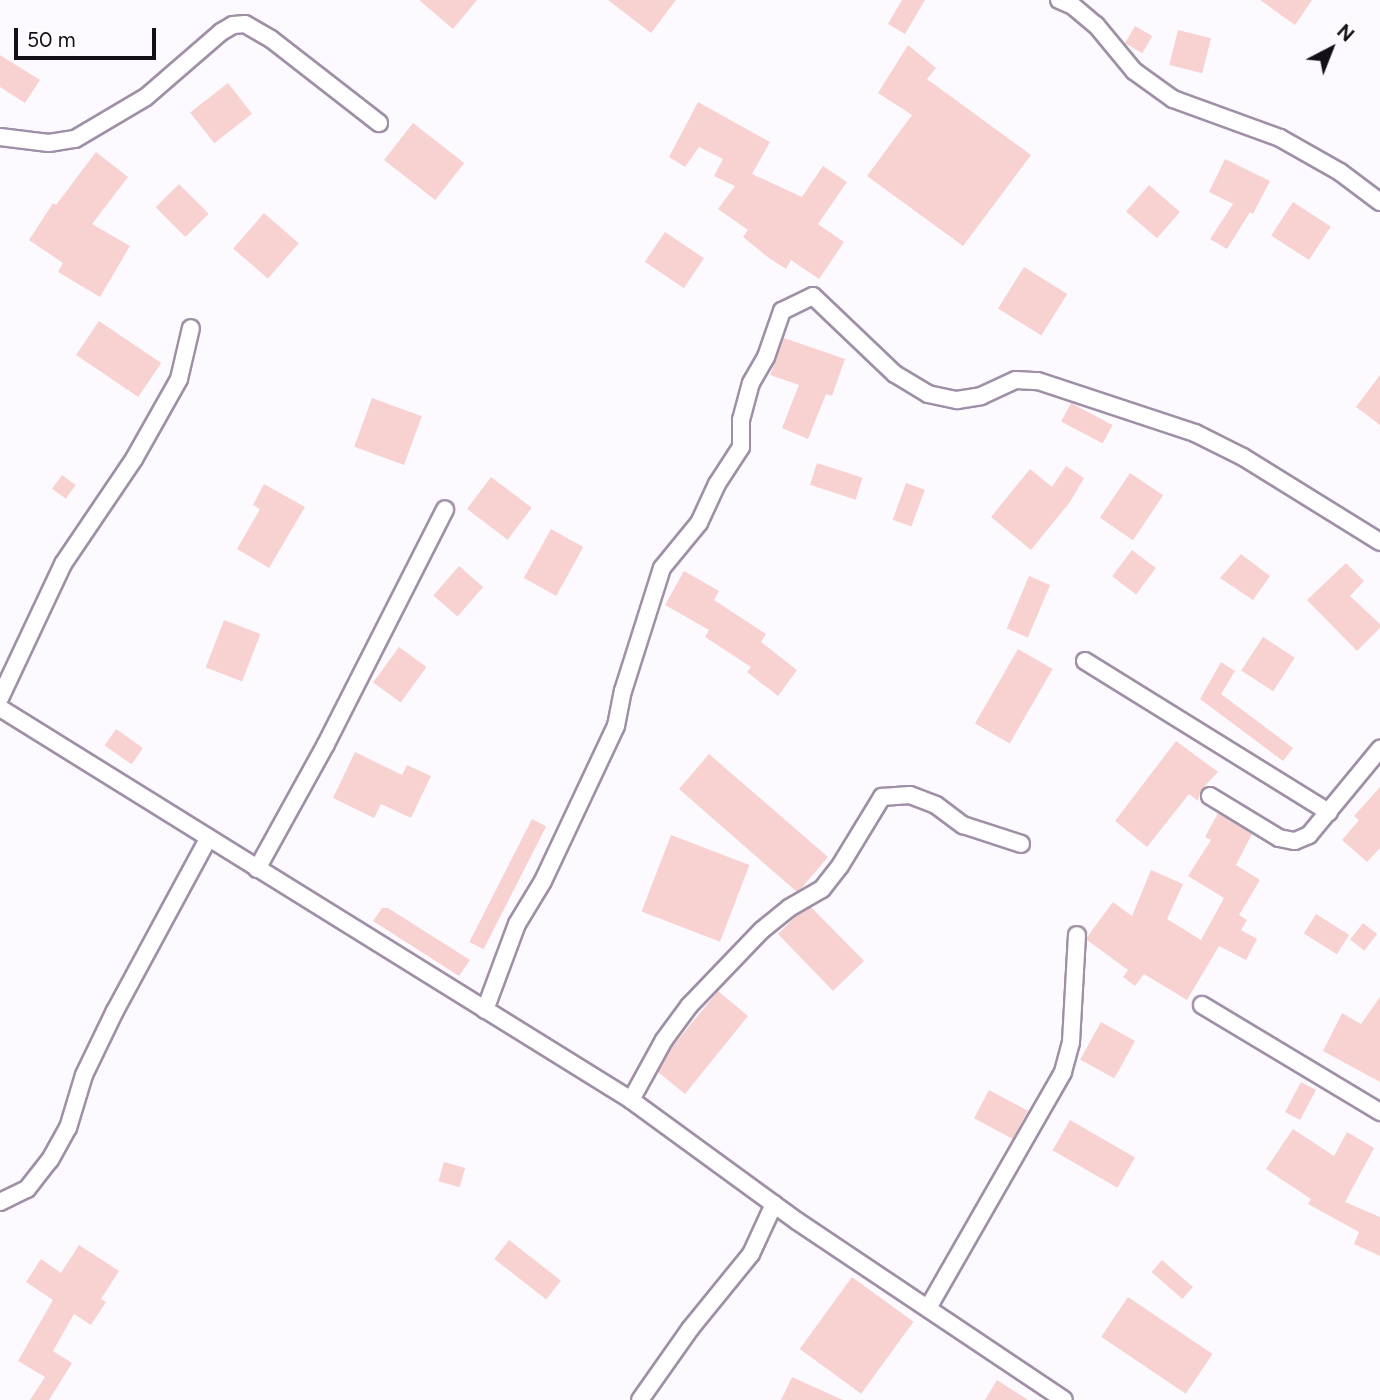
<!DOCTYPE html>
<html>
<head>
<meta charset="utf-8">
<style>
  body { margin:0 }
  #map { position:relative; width:1380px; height:1400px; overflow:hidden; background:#fdfaff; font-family:Figtree,sans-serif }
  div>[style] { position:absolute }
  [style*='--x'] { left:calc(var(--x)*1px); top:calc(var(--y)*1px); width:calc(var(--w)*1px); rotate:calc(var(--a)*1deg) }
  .building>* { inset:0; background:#f8d2d0; transform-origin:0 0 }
  .roads { filter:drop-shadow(2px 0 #9f90a7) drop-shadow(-2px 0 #9f90a7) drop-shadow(0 2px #9f90a7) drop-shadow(0 -2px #9f90a7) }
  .minor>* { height:16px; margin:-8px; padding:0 8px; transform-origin:8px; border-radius:8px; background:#fff }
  span { translate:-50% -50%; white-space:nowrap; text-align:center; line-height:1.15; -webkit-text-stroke:5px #fff; paint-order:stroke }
  .north { position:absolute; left:1296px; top:14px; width:70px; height:70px; -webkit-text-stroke:5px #fff; paint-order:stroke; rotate:42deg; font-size:19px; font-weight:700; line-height:28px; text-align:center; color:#150f18 }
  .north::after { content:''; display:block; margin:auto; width:24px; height:32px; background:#150f18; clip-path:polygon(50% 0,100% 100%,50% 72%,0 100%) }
  .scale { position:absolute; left:14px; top:28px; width:142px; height:32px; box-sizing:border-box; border:4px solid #150f18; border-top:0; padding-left:9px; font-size:21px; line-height:24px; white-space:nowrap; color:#150f18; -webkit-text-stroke:5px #fff; paint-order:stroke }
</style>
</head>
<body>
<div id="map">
  <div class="building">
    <div style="clip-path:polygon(419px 0,477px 0,453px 29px)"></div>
    <div style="clip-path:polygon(608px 0,676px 0,651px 33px)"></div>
    <div style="clip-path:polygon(902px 0,925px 0,905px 34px,888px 24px)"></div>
    <div style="clip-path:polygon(1260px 0,1312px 0,1295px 25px)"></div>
    <div style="left:1135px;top:26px;width:20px;height:20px;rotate:30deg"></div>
    <div style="left:1178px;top:30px;width:34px;height:36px;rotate:14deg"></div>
    <div style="clip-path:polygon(908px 45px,936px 68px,927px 79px,1031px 155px,963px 246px,867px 176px,912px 115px,878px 93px)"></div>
    <div style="clip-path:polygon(0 55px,40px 80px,25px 103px,0 87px)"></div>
    <div style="left:228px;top:83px;width:39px;height:48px;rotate:52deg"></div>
    <div style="clip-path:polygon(698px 102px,770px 142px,752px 174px,802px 197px,823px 166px,847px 182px,818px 224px,844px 242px,819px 279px,791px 260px,786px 269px,769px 258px,743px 237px,748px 230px,718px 209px,735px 186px,714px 176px,723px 159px,699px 147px,685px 167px,669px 157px)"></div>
    <div style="left:413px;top:123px;width:65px;height:47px;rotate:38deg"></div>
    <div style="clip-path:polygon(96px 152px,128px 177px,92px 224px,130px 246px,100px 297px,58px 272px,63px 263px,29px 240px,53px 203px,56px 205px)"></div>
    <div style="clip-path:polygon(1225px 159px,1270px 181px,1253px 214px,1250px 212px,1227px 249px,1210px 239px,1233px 204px,1209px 192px)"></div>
    <div style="left:179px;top:184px;width:42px;height:33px;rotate:45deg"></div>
    <div style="left:1149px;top:185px;width:41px;height:35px;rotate:41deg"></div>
    <div style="left:1293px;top:202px;width:45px;height:40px;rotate:33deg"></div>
    <div style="left:264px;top:213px;width:46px;height:47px;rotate:41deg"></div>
    <div style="left:665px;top:232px;width:47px;height:36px;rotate:34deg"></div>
    <div style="left:1024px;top:267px;width:51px;height:49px;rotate:32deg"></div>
    <div style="left:99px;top:321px;width:75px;height:41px;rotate:34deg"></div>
    <div style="clip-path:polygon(784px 338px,845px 359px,832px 396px,826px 394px,808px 439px,782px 428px,799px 385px,770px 375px)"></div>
    <div style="clip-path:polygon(1380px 375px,1380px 425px,1356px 407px)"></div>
    <div style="left:372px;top:398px;width:53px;height:52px;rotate:20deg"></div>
    <div style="left:1071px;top:403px;width:47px;height:21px;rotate:28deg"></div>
    <div style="left:817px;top:463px;width:48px;height:23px;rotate:18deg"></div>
    <div style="clip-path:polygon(1066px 466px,1084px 478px,1070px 502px,1031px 550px,991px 517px,1030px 469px,1052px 487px)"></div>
    <div style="left:1130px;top:473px;width:40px;height:54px;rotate:34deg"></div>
    <div style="left:62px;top:475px;width:17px;height:17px;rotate:36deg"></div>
    <div style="left:491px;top:477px;width:51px;height:40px;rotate:37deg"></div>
    <div style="left:906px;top:483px;width:20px;height:39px;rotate:20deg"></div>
    <div style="clip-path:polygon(264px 484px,305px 507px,269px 568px,237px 549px,260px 509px,253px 505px)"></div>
    <div style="left:551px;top:529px;width:37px;height:56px;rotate:29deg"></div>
    <div style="left:1132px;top:550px;width:30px;height:33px;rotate:37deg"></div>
    <div style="clip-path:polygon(1241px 554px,1270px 576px,1253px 600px,1220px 578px)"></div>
    <div style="clip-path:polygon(1346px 563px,1364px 581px,1350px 596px,1380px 624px,1380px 628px,1357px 651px,1307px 600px)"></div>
    <div style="left:459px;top:566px;width:32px;height:39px;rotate:41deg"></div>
    <div style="clip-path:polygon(684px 571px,719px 591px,714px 600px,766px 634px,761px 642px,797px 670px,778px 696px,747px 672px,751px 667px,705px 637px,709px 630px,665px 605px)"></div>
    <div style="left:1029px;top:576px;width:23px;height:57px;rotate:23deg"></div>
    <div style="left:224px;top:620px;width:39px;height:51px;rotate:21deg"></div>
    <div style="left:1263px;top:637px;width:38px;height:40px;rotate:33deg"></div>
    <div style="left:399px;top:647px;width:34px;height:44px;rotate:36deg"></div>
    <div style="left:1018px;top:649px;width:40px;height:86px;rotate:30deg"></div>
    <div style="clip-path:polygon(1221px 662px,1235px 671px,1221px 694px,1293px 748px,1283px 761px,1200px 699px)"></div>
    <div style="left:116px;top:729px;width:33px;height:20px;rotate:35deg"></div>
    <div style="clip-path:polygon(1176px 741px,1218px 772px,1201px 790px,1198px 801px,1189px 794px,1147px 847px,1115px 821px)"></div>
    <div style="clip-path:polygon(355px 752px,402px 775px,407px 765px,431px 776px,411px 818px,381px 804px,374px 818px,333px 798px)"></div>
    <div style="clip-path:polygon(709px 754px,828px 857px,800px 890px,797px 892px,679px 789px)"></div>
    <div style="clip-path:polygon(1380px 787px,1380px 848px,1367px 862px,1342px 840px,1359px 820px,1354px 816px)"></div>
    <div style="clip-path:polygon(1218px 813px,1252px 834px,1236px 865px,1260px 880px,1239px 915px,1247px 920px,1241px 930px,1257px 939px,1246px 960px,1219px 946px,1187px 1000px,1144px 974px,1135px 986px,1123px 977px,1128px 970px,1087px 940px,1087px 937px,1113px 902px,1132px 916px,1151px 870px,1183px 884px,1167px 919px,1201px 940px,1224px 898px,1188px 876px,1211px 840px,1205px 837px)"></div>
    <div style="left:532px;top:819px;width:16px;height:138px;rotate:27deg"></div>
    <div style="left:671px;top:835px;width:84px;height:82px;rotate:21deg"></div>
    <div style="clip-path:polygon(811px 907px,864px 961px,833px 991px,778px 934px,796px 916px)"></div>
    <div style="clip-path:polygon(382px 908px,388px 908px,470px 960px,459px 976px,373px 921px)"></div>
    <div style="left:1316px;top:914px;width:39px;height:23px;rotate:32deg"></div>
    <div style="left:1363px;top:923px;width:18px;height:21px;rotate:38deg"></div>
    <div style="clip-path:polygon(718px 991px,748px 1016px,685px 1094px,658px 1072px,673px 1046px)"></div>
    <div style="clip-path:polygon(1380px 997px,1380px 1082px,1323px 1051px,1342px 1013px,1361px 1024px)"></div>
    <div style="left:1101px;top:1022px;width:39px;height:43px;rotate:29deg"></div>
    <div style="left:1301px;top:1082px;width:17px;height:34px;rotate:28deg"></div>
    <div style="left:989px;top:1090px;width:44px;height:32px;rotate:28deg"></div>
    <div style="left:1070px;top:1120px;width:75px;height:35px;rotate:30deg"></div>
    <div style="clip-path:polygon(1293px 1129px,1334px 1156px,1347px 1132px,1374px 1148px,1345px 1202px,1380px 1217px,1380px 1256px,1354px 1244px,1359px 1232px,1308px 1204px,1311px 1199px,1266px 1169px)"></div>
    <div style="left:444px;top:1162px;width:22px;height:20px;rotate:16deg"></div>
    <div style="left:509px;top:1240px;width:66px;height:24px;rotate:38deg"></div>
    <div style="clip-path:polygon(79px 1245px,119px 1271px,101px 1299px,106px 1302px,91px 1325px,74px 1314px,53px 1351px,72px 1363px,49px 1400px,30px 1400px,45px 1377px,18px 1361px,53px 1300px,26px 1282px,41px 1259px,61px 1273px)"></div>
    <div style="left:1162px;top:1260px;width:41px;height:16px;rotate:41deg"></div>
    <div style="left:852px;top:1277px;width:76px;height:89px;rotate:36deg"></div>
    <div style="left:1128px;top:1297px;width:102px;height:48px;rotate:34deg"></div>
    <div style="clip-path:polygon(792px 1377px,843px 1400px,781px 1400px)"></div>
    <div style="clip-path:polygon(997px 1380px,1028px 1400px,985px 1400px)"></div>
  </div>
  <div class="roads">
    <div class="minor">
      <div style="--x:1059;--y:0;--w:15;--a:23"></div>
      <div style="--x:1073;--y:6;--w:30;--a:40"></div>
      <div style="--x:1096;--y:25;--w:60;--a:50.4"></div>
      <div style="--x:1134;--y:71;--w:48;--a:35.7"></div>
      <div style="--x:1173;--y:99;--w:114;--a:20"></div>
      <div style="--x:1280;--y:138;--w:69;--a:29.5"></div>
      <div style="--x:1340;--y:172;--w:50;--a:36.9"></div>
      <div style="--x:0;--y:137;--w:49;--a:7"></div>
      <div style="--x:49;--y:143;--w:26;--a:-9"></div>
      <div style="--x:75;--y:139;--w:82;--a:-30.6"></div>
      <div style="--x:146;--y:97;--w:99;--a:-40.9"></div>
      <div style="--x:221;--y:32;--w:14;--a:-30"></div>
      <div style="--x:233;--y:25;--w:12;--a:-5"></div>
      <div style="--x:245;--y:24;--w:30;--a:30"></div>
      <div style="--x:271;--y:39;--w:137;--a:37.9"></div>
      <div style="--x:1085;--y:661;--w:287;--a:31.8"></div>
      <div style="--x:0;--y:698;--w:148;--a:-64.8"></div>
      <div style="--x:63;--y:564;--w:127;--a:-55.9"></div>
      <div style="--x:134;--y:459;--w:92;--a:-60.6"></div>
      <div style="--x:179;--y:379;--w:52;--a:-76.8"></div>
      <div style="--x:0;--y:708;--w:743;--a:31.85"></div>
      <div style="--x:631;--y:1100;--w:205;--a:36.1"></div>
      <div style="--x:797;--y:1221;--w:321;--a:33.8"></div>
      <div style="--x:1210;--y:796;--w:81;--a:31.3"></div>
      <div style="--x:1279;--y:838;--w:16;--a:11"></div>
      <div style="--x:1295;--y:841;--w:15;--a:-23"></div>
      <div style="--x:1309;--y:835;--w:112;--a:-50.5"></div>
      <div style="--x:257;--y:869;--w:143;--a:-61.1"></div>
      <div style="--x:326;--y:744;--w:263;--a:-63.1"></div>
      <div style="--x:1202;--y:1005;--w:208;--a:31"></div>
      <div style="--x:485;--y:1010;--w:92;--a:-69.6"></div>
      <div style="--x:517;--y:924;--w:50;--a:-58.8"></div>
      <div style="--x:543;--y:881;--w:171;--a:-64.8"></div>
      <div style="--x:616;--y:726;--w:36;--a:-79"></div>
      <div style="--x:623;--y:691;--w:129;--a:-72.4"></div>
      <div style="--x:662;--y:568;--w:58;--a:-50.6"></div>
      <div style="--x:699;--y:523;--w:43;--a:-65.2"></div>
      <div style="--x:717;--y:484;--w:44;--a:-57"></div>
      <div style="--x:741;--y:447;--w:27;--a:-90"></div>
      <div style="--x:741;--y:420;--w:38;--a:-75"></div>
      <div style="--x:751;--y:383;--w:30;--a:-60"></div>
      <div style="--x:766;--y:357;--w:49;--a:-70.8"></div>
      <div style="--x:782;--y:311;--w:34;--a:-26"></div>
      <div style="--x:813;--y:296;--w:113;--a:43.6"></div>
      <div style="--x:895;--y:374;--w:39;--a:31"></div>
      <div style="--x:928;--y:394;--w:30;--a:12"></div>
      <div style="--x:957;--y:400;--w:24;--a:-9"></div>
      <div style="--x:981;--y:396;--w:38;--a:-25"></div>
      <div style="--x:1016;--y:380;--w:22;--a:3"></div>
      <div style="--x:1038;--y:381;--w:165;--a:18.3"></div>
      <div style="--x:1195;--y:433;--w:54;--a:26.6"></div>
      <div style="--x:1243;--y:457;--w:161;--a:31.8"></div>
      <div style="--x:631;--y:1100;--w:68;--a:-61.2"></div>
      <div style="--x:664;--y:1040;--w:42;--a:-53.7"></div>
      <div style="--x:689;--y:1006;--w:105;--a:-46.2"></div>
      <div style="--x:762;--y:930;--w:35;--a:-39"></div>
      <div style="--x:789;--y:908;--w:38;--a:-30"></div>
      <div style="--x:822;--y:889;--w:29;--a:-52"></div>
      <div style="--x:840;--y:866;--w:81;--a:-58.7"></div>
      <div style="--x:882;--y:797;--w:28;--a:-4"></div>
      <div style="--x:910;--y:795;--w:28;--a:21"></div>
      <div style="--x:936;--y:805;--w:34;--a:37"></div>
      <div style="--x:963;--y:825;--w:61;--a:18.1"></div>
      <div style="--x:0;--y:1202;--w:30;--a:-26"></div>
      <div style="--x:27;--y:1189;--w:37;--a:-52"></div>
      <div style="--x:50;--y:1160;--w:37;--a:-61"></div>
      <div style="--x:68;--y:1128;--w:55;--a:-73.2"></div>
      <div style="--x:84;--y:1075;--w:71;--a:-64.2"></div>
      <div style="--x:115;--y:1011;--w:196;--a:-61.6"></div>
      <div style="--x:928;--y:1308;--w:272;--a:-60.2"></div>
      <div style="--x:1063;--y:1072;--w:31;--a:-75"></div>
      <div style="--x:1071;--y:1042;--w:107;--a:-86.8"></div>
      <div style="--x:640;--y:1400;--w:87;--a:-54.8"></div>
      <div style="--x:690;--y:1329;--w:97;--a:-50.9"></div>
      <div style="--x:751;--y:1254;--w:55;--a:-65.3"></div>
    </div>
  </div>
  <div class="north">N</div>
  <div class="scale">50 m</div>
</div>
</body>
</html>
